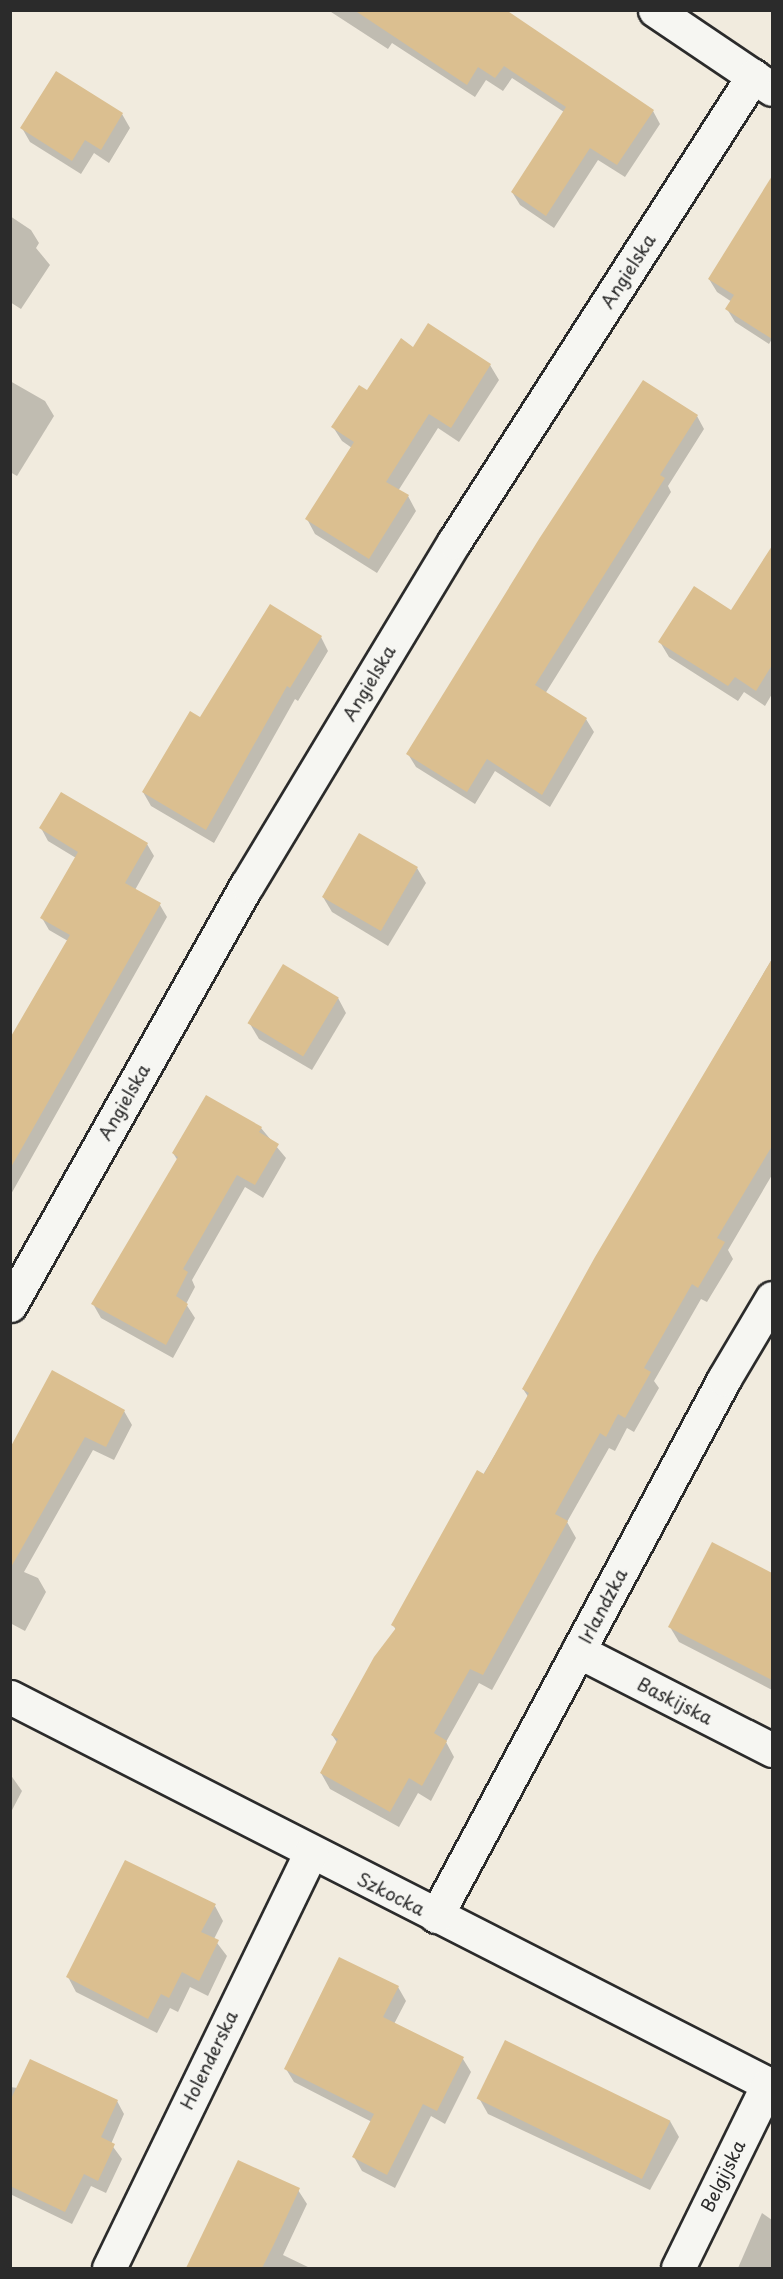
<!DOCTYPE html>
<html>
<head>
<meta charset="utf-8">
<style>
  body { margin:0 }
  #map { position:relative; width:783px; height:2279px; overflow:hidden; background:#f1ebde; font-family:"Playpen Sans",sans-serif }
  div>[style] { position:absolute }
  [style*='--x'] { left:calc(var(--x)*1px); top:calc(var(--y)*1px); width:calc(var(--w)*1px); rotate:calc(var(--a)*1deg) }
  .shadow>* { inset:0; background:#0003 }
  .building>* { inset:0; background:#dbbf90; transform-origin:0 0 }
  .roads { filter:drop-shadow(2px 0 #2b2b2b) drop-shadow(-2px 0 #2b2b2b) drop-shadow(0 2px #2b2b2b) drop-shadow(0 -2px #2b2b2b) }
  .minor>* { height:33px; margin:-16.5px; padding:0 16.5px; transform-origin:16.5px; border-radius:16.5px; background:#f6f6f2 }
  span { translate:-50% -50%; white-space:nowrap; text-align:center; line-height:1.15; -webkit-text-stroke:4.5px #f6f6f2; paint-order:stroke }
  .street-label { font-size:18px; color:#2b2b2b }
  .frame { position:absolute; inset:0; border:12px solid #2b2b2b; pointer-events:none }
</style>
</head>
<body>
<div id="map">
  <div class="shadow">
    <div style="clip-path:polygon(328px 10px,502px 10px,653px 111px,660px 124px,625px 177px,598px 160px,554px 228px,520px 205px,512px 192px,564px 112px,512px 78px,503px 91px,486px 80px,475px 97px,392px 43px,388px 49px)"></div>
    <div style="clip-path:polygon(122px 114px,130px 128px,109px 163px,94px 153px,81px 174px,30px 142px,22px 128px)"></div>
    <div style="clip-path:polygon(769px 185px,772px 187px,772px 339px,769px 344px,735px 322px,727px 309px,732px 302px,717px 292px,709px 279px)"></div>
    <div style="clip-path:polygon(10px 216px,31px 230px,39px 243px,36px 248px,50px 265px,21px 309px,10px 302px)"></div>
    <div style="clip-path:polygon(414px 349px,490px 365px,499px 380px,459px 442px,438px 428px,398px 491px,408px 496px,416px 511px,377px 573px,315px 534px,307px 519px,352px 448px,342px 441px,333px 427px)"></div>
    <div style="clip-path:polygon(10px 381px,45px 401px,54px 416px,17px 476px,10px 472px)"></div>
    <div style="clip-path:polygon(697px 416px,704px 429px,668px 486px,671px 492px,545px 694px,586px 719px,594px 732px,550px 807px,495px 771px,475px 804px,416px 767px,408px 754px)"></div>
    <div style="clip-path:polygon(764px 633px,772px 647px,772px 694px,765px 706px,744px 692px,738px 701px,669px 657px,660px 642px)"></div>
    <div style="clip-path:polygon(321px 637px,328px 651px,298px 701px,295px 699px,214px 843px,151px 806px,143px 792px,201px 719px)"></div>
    <div style="clip-path:polygon(41px 828px,147px 844px,154px 856px,135px 890px,160px 905px,167px 917px,10px 1196px,10px 1041px,68px 941px,49px 930px,42px 918px,76px 858px,48px 841px)"></div>
    <div style="clip-path:polygon(417px 868px,426px 883px,388px 946px,332px 912px,323px 897px)"></div>
    <div style="clip-path:polygon(772px 959px,772px 1175px,728px 1250px,733px 1259px,707px 1302px,701px 1299px,654px 1381px,659px 1388px,634px 1432px,627px 1428px,615px 1451px,609px 1448px,567px 1522px,576px 1538px,492px 1690px,479px 1683px,446px 1742px,454px 1757px,431px 1801px,418px 1793px,399px 1827px,330px 1789px,321px 1773px,338px 1744px,332px 1735px,396px 1630px,393px 1625px,529px 1398px,523px 1389px,597px 1258px)"></div>
    <div style="clip-path:polygon(338px 998px,346px 1013px,312px 1070px,259px 1039px,250px 1024px)"></div>
    <div style="clip-path:polygon(261px 1128px,286px 1158px,263px 1198px,245px 1187px,192px 1280px,195px 1287px,186px 1304px,195px 1318px,173px 1358px,101px 1318px,93px 1304px,178px 1161px,173px 1153px)"></div>
    <div style="clip-path:polygon(124px 1411px,132px 1425px,114px 1460px,93px 1450px,24px 1572px,38px 1578px,46px 1592px,25px 1631px,10px 1623px,10px 1454px)"></div>
    <div style="clip-path:polygon(713px 1544px,772px 1575px,772px 1690px,679px 1642px,670px 1627px)"></div>
    <div style="clip-path:polygon(10px 1774px,22px 1791px,10px 1814px)"></div>
    <div style="clip-path:polygon(215px 1906px,223px 1921px,214px 1939px,227px 1956px,208px 1996px,190px 1987px,178px 2012px,170px 2008px,157px 2033px,76px 1992px,68px 1977px)"></div>
    <div style="clip-path:polygon(398px 1987px,406px 2001px,394px 2024px,463px 2059px,471px 2072px,445px 2124px,431px 2116px,395px 2188px,362px 2171px,354px 2157px,372px 2122px,294px 2082px,286px 2069px)"></div>
    <div style="clip-path:polygon(10px 2087px,117px 2101px,124px 2114px,111px 2144px,122px 2159px,106px 2193px,91px 2186px,72px 2224px,10px 2194px)"></div>
    <div style="clip-path:polygon(479px 2098px,670px 2121px,679px 2137px,650px 2190px,488px 2114px)"></div>
    <div style="clip-path:polygon(239px 2162px,298px 2190px,307px 2204px,283px 2255px,310px 2268px,188px 2268px)"></div>
    <div style="clip-path:polygon(762px 2213px,772px 2220px,772px 2268px,738px 2268px)"></div>
  </div>
  <div class="building">
    <div style="clip-path:polygon(354px 10px,506px 10px,654px 110px,617px 165px,590px 148px,546px 216px,511px 192px,566px 107px,504px 66px,495px 78px,478px 67px,467px 85px)"></div>
    <div style="clip-path:polygon(56px 71px,123px 113px,101px 150px,85px 140px,72px 161px,20px 128px)"></div>
    <div style="clip-path:polygon(772px 176px,772px 339px,725px 309px,734px 295px,708px 279px)"></div>
    <div style="clip-path:polygon(428px 323px,491px 364px,451px 428px,429px 414px,386px 482px,409px 495px,369px 559px,305px 519px,354px 442px,331px 427px,359px 385px,367px 390px,401px 338px,413px 347px)"></div>
    <div style="clip-path:polygon(643px 380px,698px 415px,660px 475px,665px 478px,535px 685px,587px 718px,542px 795px,487px 759px,467px 792px,406px 754px,539px 539px)"></div>
    <div style="clip-path:polygon(772px 546px,772px 665px,756px 691px,735px 677px,728px 686px,658px 642px,694px 586px,731px 610px)"></div>
    <div style="clip-path:polygon(270px 604px,322px 636px,290px 688px,287px 686px,206px 830px,142px 792px,190px 711px,200px 717px)"></div>
    <div style="clip-path:polygon(61px 792px,148px 843px,125px 883px,161px 903px,10px 1169px,10px 1038px,70px 935px,40px 918px,78px 852px,39px 828px)"></div>
    <div style="left:359px;top:833px;width:68px;height:74px;rotate:30deg"></div>
    <div style="clip-path:polygon(772px 959px,772px 1146px,717px 1238px,725px 1242px,698px 1288px,692px 1284px,644px 1368px,651px 1372px,625px 1418px,618px 1414px,606px 1437px,600px 1433px,555px 1514px,568px 1521px,483px 1675px,470px 1669px,434px 1733px,447px 1741px,422px 1786px,409px 1778px,390px 1812px,320px 1773px,338px 1739px,331px 1735px,374px 1657px,396px 1628px,391px 1625px,477px 1470px,484px 1474px,529px 1393px,522px 1389px,595px 1257px)"></div>
    <div style="left:283px;top:964px;width:65px;height:69px;rotate:31deg"></div>
    <div style="clip-path:polygon(206px 1095px,262px 1127px,259px 1132px,279px 1144px,255px 1185px,237px 1175px,183px 1269px,188px 1272px,176px 1296px,188px 1304px,166px 1345px,91px 1304px,178px 1157px,172px 1153px)"></div>
    <div style="clip-path:polygon(52px 1370px,125px 1410px,106px 1447px,85px 1437px,10px 1569px,10px 1448px)"></div>
    <div style="clip-path:polygon(712px 1542px,772px 1573px,772px 1680px,668px 1627px)"></div>
    <div style="clip-path:polygon(125px 1860px,216px 1904px,201px 1932px,219px 1940px,199px 1981px,182px 1972px,169px 1998px,161px 1994px,148px 2019px,66px 1977px)"></div>
    <div style="clip-path:polygon(339px 1957px,399px 1986px,383px 2017px,464px 2057px,437px 2111px,423px 2104px,387px 2175px,352px 2157px,374px 2114px,284px 2069px)"></div>
    <div style="left:505px;top:2040px;width:184px;height:65px;rotate:26deg"></div>
    <div style="clip-path:polygon(30px 2059px,118px 2100px,101px 2137px,115px 2144px,98px 2181px,84px 2174px,65px 2212px,10px 2186px,10px 2101px)"></div>
    <div style="clip-path:polygon(238px 2160px,300px 2188px,274px 2244px,262px 2268px,186px 2268px)"></div>
  </div>
  <div class="roads">
    <div class="minor">
      <div style="--x:655;--y:10;--w:141;--a:34"></div>
      <div style="--x:10;--y:1305;--w:482;--a:-60.6"></div>
      <div style="--x:247;--y:885;--w:401;--a:-58.9"></div>
      <div style="--x:454;--y:542;--w:554;--a:-57.31"></div>
      <div style="--x:578;--y:1651;--w:218;--a:27"></div>
      <div style="--x:10;--y:1697;--w:856;--a:27.04"></div>
      <div style="--x:436;--y:1916;--w:609;--a:-61.79"></div>
      <div style="--x:724;--y:1379;--w:94;--a:-59.3"></div>
      <div style="--x:109;--y:2268;--w:462;--a:-64.1"></div>
      <div style="--x:678;--y:2268;--w:205;--a:-63.9"></div>
    </div>
  </div>
  <div class="street-label">
    <span style="left:628px;top:271px;rotate:-57deg">Angielska</span>
    <span style="left:369px;top:683px;rotate:-59deg">Angielska</span>
    <span style="left:124px;top:1102px;rotate:-60deg">Angielska</span>
    <span style="left:603px;top:1606px;rotate:-62deg">Irlandzka</span>
    <span style="left:675px;top:1701px;rotate:27deg">Baskijska</span>
    <span style="left:391px;top:1894px;rotate:27deg">Szkocka</span>
    <span style="left:209px;top:2060px;rotate:-64deg">Holenderska</span>
    <span style="left:723px;top:2176px;rotate:-64deg">Belgijska</span>
  </div>
  <div class="frame"></div>
</div>
</body>
</html>
